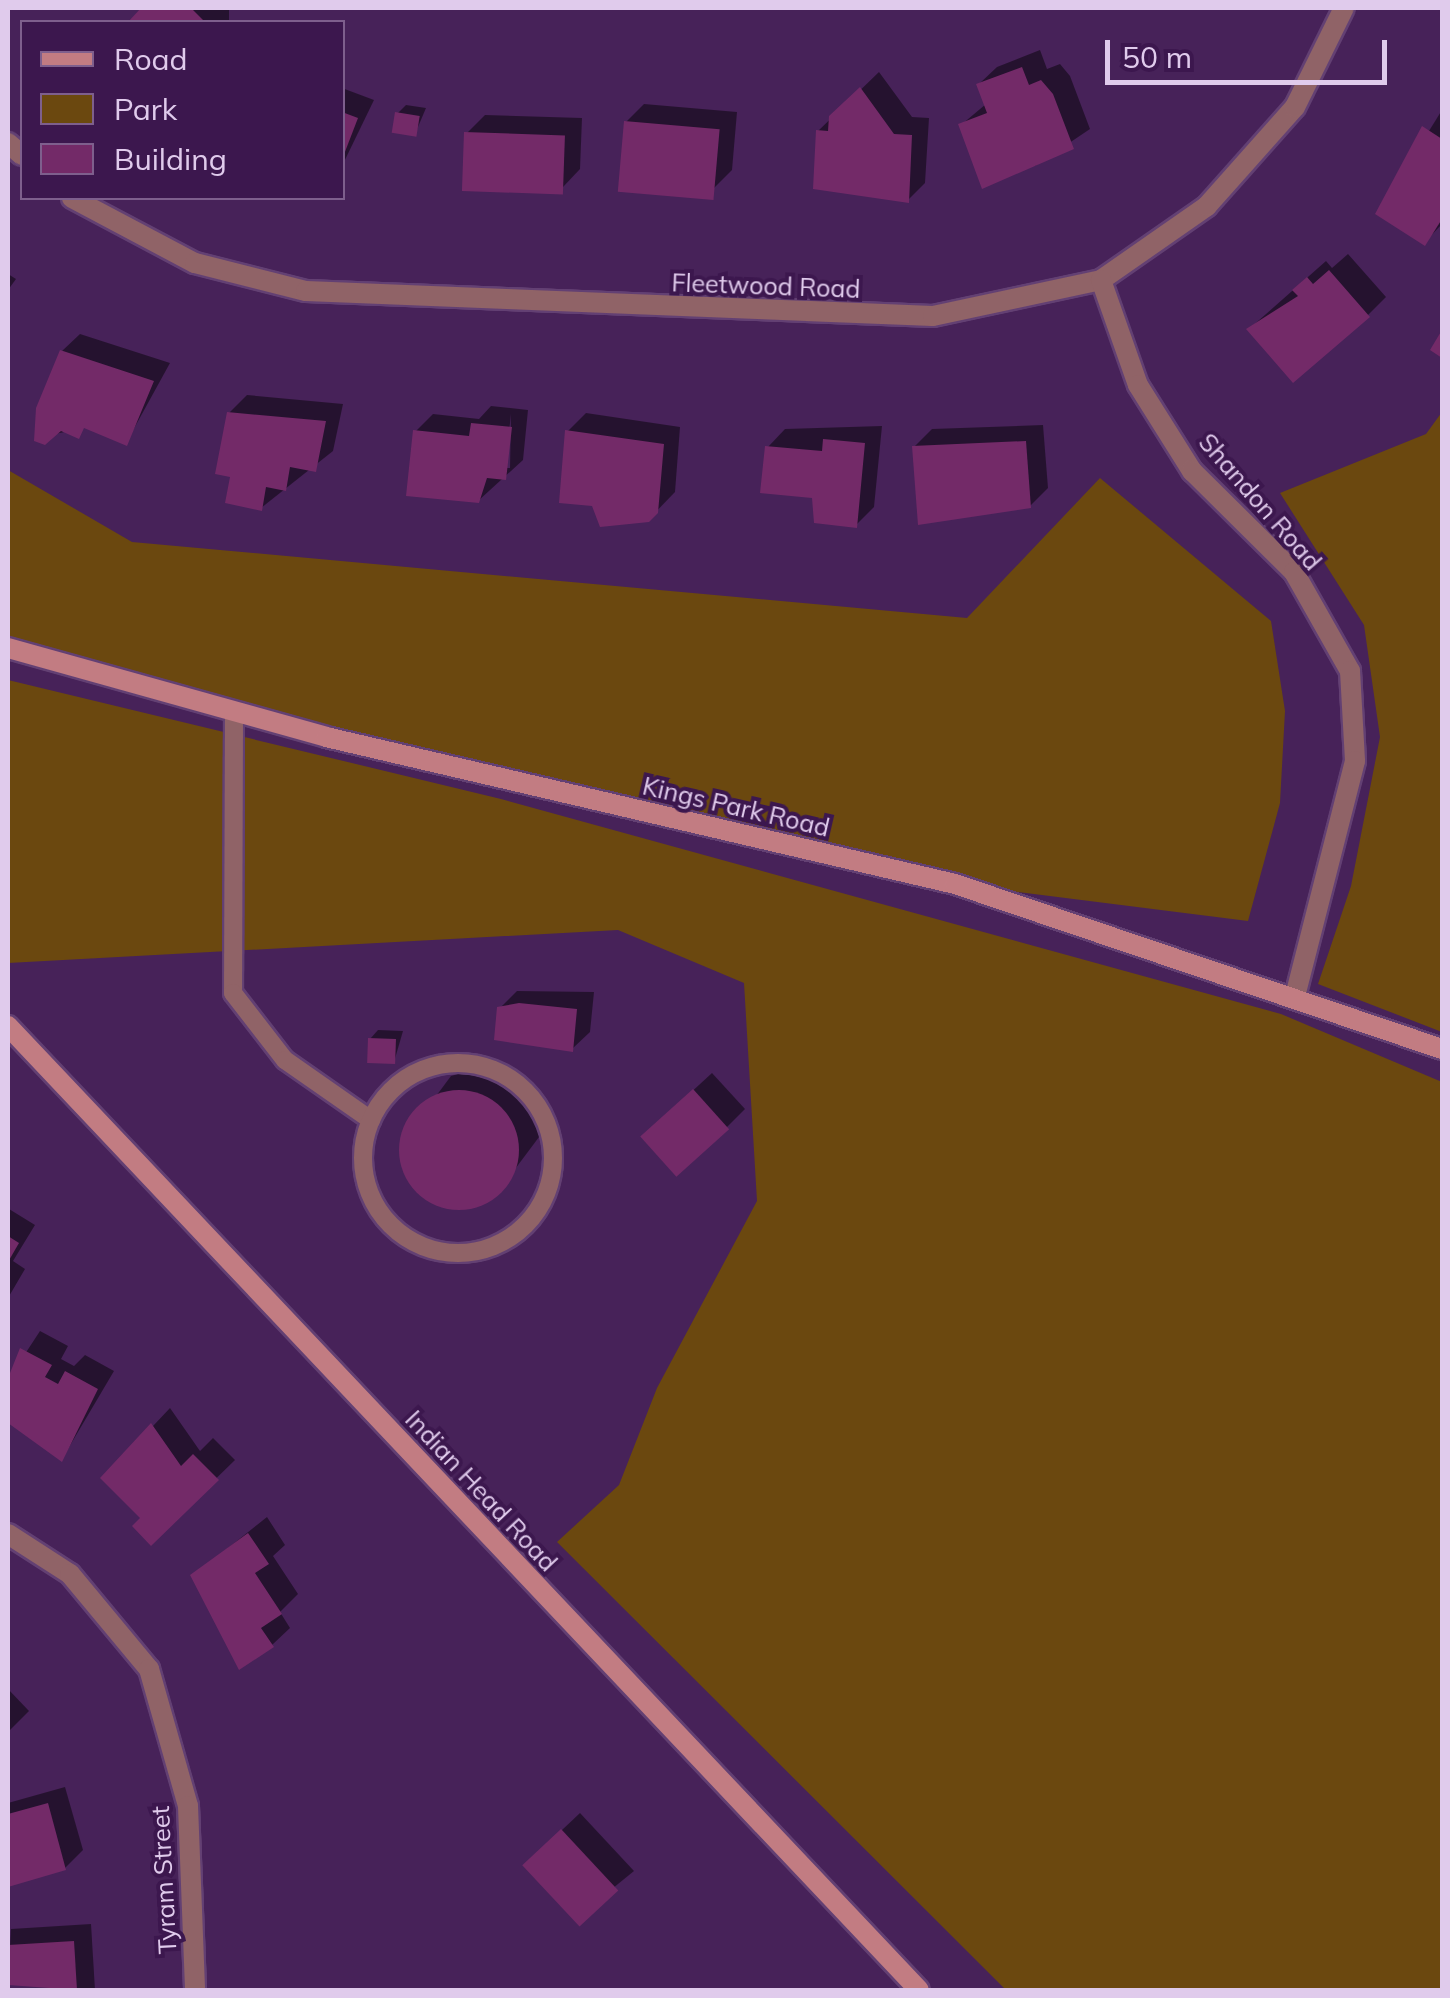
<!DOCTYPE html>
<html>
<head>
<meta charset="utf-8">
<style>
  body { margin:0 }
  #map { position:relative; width:1450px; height:1998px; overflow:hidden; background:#472259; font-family:Mulish,sans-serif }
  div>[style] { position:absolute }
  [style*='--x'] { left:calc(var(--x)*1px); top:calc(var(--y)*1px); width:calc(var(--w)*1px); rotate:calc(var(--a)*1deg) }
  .green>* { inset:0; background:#6b480f }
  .shadow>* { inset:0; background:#0007; transform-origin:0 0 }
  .building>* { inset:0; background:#732a68; transform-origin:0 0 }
  .round { border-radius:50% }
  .roads { filter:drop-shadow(2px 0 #634073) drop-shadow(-2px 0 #634073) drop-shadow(0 2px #634073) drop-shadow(0 -2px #634073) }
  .lane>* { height:18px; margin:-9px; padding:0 9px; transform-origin:9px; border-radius:9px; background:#906367 }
  .lane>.ring { margin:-9px; padding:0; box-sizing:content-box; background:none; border:18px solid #906367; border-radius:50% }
  .street>* { height:20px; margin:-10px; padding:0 10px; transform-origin:10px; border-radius:10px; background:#906367 }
  .secondary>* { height:20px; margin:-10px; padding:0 10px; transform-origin:10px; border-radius:10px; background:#c27c82 }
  span { translate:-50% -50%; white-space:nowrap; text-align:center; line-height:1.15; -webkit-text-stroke:8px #3c174e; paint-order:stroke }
  .street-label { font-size:25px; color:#e0cbec }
  .frame { position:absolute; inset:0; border:10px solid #e0cbec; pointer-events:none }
  .legend { position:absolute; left:20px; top:20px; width:325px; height:180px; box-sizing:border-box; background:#3c174e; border:2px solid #7e5f8d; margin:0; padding:12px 18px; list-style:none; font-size:30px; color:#e0cbec }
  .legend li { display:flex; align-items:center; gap:20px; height:50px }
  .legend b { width:50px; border:2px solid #7e5f8d }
  .scale { position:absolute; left:1105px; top:40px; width:282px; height:45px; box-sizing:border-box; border:5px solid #e0cbec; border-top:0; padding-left:12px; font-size:30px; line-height:35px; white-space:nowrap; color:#e0cbec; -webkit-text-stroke:8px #3c174e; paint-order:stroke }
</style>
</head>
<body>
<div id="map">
  <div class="green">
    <div style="clip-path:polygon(1442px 412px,1442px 1032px,1318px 984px,1351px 886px,1380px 737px,1364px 625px,1280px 493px,1426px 434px)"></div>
    <div style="clip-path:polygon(8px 470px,132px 542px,967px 618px,1100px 478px,1271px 621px,1285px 711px,1280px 803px,1248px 921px,954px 884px,8px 648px)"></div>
    <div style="clip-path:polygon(8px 680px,501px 799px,1281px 1014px,1442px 1082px,1442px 1990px,1006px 1990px,557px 1542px,619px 1485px,657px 1388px,757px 1201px,744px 983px,618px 930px,8px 963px)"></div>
  </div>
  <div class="shadow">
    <div style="left:143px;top:8px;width:86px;height:16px"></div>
    <div style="clip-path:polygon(1040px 50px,1047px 69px,1060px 64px,1070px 76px,1090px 129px,1035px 166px,961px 125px,986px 104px,979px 84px,997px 67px)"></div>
    <div style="clip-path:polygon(879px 72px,912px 117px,929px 118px,925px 183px,908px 200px,818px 131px)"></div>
    <div style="clip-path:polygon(342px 88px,374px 100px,342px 166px)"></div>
    <div style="clip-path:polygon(644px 104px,737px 112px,732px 170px,714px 188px,626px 122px)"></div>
    <div style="clip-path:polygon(406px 105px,426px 108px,415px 134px,398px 113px)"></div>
    <div style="clip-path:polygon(1442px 110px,1442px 224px,1424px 243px,1378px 213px)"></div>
    <div style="clip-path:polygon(485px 115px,582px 118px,580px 169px,563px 187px,467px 133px)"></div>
    <div style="clip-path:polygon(1348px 254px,1386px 297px,1368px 315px,1249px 329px,1326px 261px,1332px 268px)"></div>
    <div style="clip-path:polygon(8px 274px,16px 279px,8px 290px)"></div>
    <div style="clip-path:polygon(80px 334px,170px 363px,126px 443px,88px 427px,36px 438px,62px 351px)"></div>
    <div style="clip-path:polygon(247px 395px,343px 404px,333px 451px,261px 508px,233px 475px,229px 413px)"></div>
    <div style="clip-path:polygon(evenodd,491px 406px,528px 410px,523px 460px,478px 501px,415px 432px,433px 414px,479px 419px,491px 406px,511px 414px,510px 468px,505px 468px,511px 414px)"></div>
    <div style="clip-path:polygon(586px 413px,680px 427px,675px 492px,648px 520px,568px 431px)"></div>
    <div style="clip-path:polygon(1043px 425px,1048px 488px,1030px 506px,914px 447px,932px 429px)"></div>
    <div style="clip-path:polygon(882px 426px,874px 507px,856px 525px,768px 447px,785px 429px)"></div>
    <div style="clip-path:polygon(517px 991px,594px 992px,590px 1032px,572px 1049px,499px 1009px)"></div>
    <div style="clip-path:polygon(378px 1030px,403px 1031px,394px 1062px,370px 1039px)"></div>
    <div style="clip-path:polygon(494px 1064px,532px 1086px,545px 1129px,495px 1196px,452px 1208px,413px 1186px,401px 1143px,451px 1076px)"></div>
    <div style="clip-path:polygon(712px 1073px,745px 1109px,727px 1127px,662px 1119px)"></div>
    <div style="clip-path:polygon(9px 1209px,35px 1225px,13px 1261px,25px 1269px,8px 1298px)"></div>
    <div style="clip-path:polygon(40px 1331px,68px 1346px,61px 1359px,74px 1366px,85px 1355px,114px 1371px,62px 1459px,8px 1420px,8px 1380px)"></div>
    <div style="clip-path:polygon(170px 1408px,200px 1451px,213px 1438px,235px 1460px,151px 1542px,143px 1518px,104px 1478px)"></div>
    <div style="clip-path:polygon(267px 1517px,285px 1545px,273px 1556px,298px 1594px,280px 1612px,290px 1628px,272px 1645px,193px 1576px)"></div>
    <div style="clip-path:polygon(8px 1689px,29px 1711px,8px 1732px)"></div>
    <div style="clip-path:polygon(65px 1787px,83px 1850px,65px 1868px,9px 1884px,8px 1803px)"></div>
    <div style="clip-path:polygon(580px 1813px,634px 1871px,575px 1919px,543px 1848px)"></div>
    <div style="clip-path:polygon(91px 1924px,95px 1990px,8px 1983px,11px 1929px)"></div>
  </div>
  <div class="building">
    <div style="clip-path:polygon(141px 8px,191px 8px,205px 22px,128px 22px)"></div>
    <div style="clip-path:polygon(1022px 67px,1029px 85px,1041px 80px,1053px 94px,1074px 149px,982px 189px,958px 124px,987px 113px,976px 84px)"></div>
    <div style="clip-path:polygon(860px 87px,894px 134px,912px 135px,909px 203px,813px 189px,816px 130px,828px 131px,829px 116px)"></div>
    <div style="clip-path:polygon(342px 112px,358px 118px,343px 157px,342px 157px)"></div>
    <div style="left:395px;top:112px;width:25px;height:21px;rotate:9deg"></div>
    <div style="left:624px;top:121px;width:96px;height:71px;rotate:5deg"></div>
    <div style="clip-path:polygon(1422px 126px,1442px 139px,1442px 219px,1425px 246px,1375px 214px)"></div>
    <div style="left:464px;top:132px;width:101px;height:59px;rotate:2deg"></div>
    <div style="clip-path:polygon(1329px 270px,1370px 317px,1293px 383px,1246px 329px,1298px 296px,1292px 290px,1307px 277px,1313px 284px)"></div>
    <div style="clip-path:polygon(1442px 330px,1442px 358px,1430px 350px)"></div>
    <div style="clip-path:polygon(60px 350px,154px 381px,127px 446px,84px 428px,79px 439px,61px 431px,45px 445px,34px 441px,36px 408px)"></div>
    <div style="clip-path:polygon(227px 412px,326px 421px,316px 472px,290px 467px,286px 491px,266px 487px,262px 511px,225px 503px,230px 477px,215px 474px)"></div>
    <div style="clip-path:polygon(471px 423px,512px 427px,506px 480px,487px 478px,479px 503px,406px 496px,413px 430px,469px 436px)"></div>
    <div style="clip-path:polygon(565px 430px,664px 444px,658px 513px,649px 522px,600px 527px,592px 506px,559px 503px)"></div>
    <div style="clip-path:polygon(823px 439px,865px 443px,857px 528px,814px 523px,812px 498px,760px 493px,765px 446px,822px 451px)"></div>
    <div style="clip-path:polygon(1026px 441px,1031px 508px,918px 525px,912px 446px)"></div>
    <div style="clip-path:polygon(519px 1003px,577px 1009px,573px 1052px,494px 1040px,497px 1007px)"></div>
    <div style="left:368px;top:1038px;width:28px;height:25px;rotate:2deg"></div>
    <div style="left:693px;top:1089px;width:54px;height:71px;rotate:48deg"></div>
    <div class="round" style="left:399px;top:1090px;width:120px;height:120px"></div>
    <div style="clip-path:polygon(8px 1236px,19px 1243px,8px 1262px)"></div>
    <div style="clip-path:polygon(20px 1348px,52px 1365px,45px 1377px,58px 1384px,65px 1371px,98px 1389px,62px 1462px,8px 1423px,8px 1378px)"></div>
    <div style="clip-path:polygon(151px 1423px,181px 1466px,193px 1454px,219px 1480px,151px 1546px,132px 1526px,140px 1518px,100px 1478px)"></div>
    <div style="clip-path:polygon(248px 1533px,269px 1564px,255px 1573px,282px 1614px,261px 1628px,274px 1647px,239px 1670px,190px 1575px)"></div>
    <div style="clip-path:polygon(48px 1803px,66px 1870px,8px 1887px,8px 1814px)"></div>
    <div style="left:561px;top:1829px;width:84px;height:53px;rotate:47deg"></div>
    <div style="clip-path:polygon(74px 1941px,77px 1990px,8px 1985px,8px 1945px)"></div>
  </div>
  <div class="roads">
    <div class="lane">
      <div style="--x:234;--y:712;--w:281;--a:90.2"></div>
      <div style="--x:233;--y:993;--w:85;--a:52.2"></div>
      <div style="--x:285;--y:1060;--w:105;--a:34.9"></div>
      <div class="ring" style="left:363px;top:1063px;width:172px;height:172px"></div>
    </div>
    <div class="street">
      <div style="--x:8;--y:143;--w:18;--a:41"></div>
      <div style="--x:72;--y:198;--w:139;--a:27.9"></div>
      <div style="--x:195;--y:263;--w:114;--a:14.2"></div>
      <div style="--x:306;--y:291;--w:627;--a:2.28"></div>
      <div style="--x:933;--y:316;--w:172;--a:-12.1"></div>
      <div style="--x:1101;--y:280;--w:129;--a:-34.9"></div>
      <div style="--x:1207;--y:206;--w:132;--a:-48.4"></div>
      <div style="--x:1295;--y:107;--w:110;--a:-63.7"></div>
      <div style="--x:1101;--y:280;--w:111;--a:70.6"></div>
      <div style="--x:1138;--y:385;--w:102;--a:57.9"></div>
      <div style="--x:1192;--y:471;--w:144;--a:44.7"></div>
      <div style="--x:1294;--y:572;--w:114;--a:60.5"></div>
      <div style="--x:1350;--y:671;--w:90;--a:86.8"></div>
      <div style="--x:1355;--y:761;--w:243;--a:104.3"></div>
      <div style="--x:8;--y:1534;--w:74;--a:32.8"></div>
      <div style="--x:70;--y:1574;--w:124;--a:50.3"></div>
      <div style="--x:149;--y:1669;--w:142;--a:74.1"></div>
      <div style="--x:188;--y:1806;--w:184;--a:87.8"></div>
    </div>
    <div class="secondary">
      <div style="--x:8;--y:648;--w:330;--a:15.6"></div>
      <div style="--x:326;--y:737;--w:646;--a:13.15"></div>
      <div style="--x:955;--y:884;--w:514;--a:18.72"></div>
      <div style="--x:8;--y:1026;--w:1326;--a:46.62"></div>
    </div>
  </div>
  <div class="street-label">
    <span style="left:766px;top:286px;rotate:2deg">Fleetwood Road</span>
    <span style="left:1260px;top:502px;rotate:49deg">Shandon Road</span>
    <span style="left:736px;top:807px;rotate:13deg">Kings Park Road</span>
    <span style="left:481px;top:1491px;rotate:47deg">Indian Head Road</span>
    <span style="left:164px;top:1880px;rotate:-93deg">Tyram Street</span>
  </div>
  <div class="frame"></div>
  <ul class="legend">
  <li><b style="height:12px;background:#c27c82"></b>Road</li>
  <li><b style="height:28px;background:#6b480f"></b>Park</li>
  <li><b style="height:28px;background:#732a68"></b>Building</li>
  </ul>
  <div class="scale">50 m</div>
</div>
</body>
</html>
